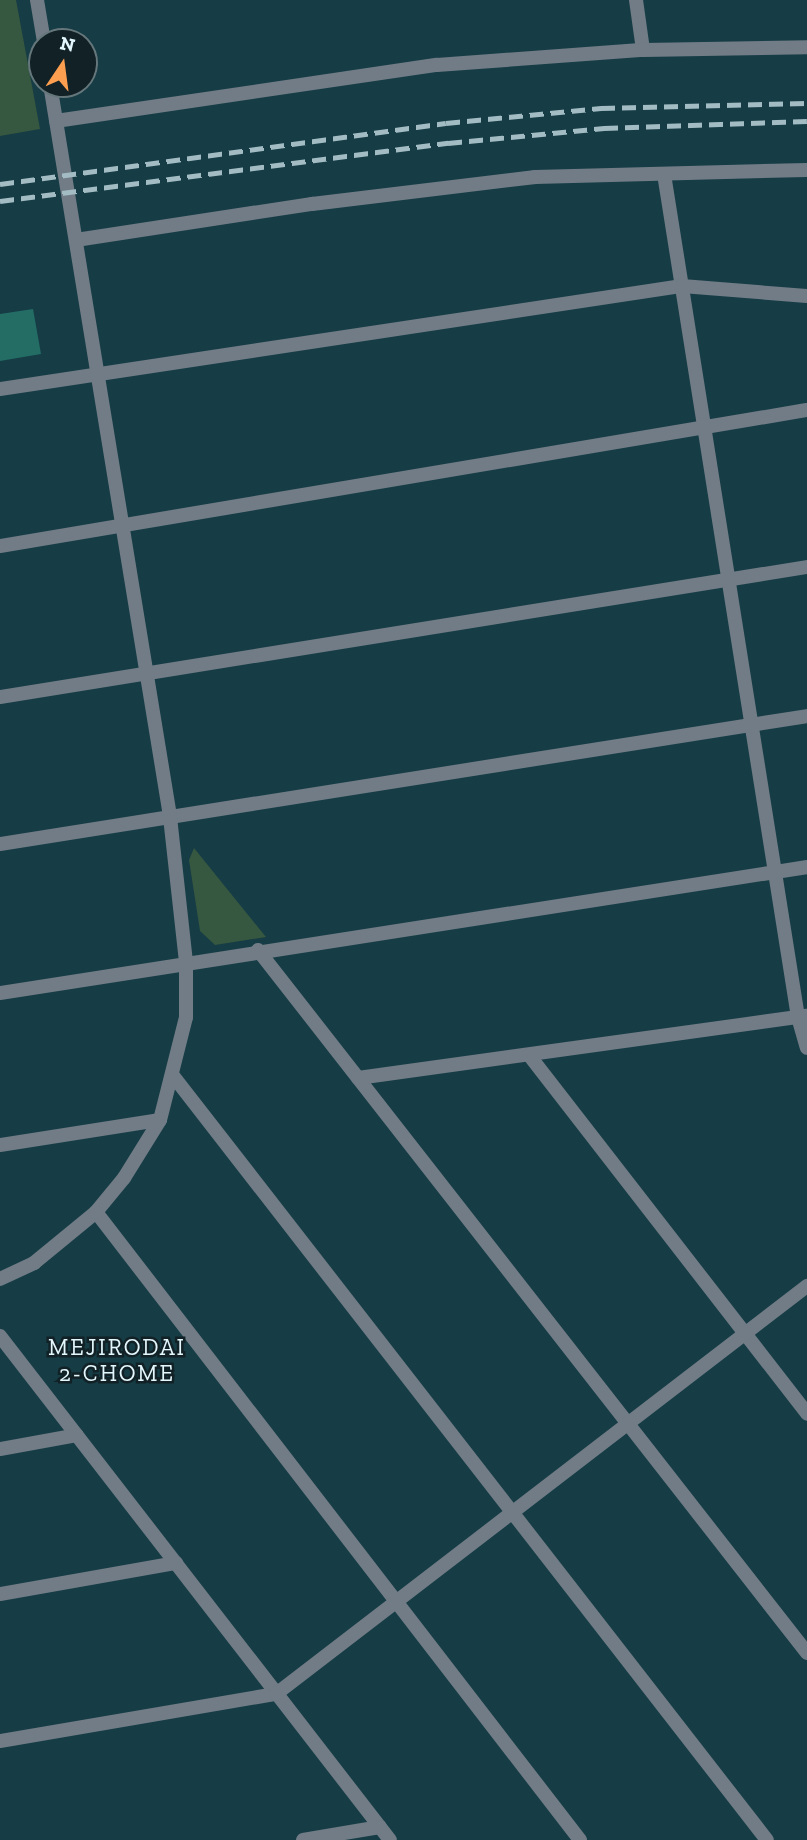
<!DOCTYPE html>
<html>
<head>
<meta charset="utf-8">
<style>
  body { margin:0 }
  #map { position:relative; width:807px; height:1840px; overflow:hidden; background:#163c45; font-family:"Zilla Slab",serif }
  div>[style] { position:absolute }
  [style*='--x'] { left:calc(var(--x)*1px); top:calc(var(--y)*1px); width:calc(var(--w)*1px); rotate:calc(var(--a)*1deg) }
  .green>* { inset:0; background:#365740 }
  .building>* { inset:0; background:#236d65 }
  .street>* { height:14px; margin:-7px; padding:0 7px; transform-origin:7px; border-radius:7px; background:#717c86 }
  .rail>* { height:5px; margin-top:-2.5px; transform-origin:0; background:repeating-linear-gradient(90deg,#a3bcc3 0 14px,transparent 0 21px) }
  span { translate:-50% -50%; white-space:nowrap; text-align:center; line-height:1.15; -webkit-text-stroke:5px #112125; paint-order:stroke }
  .neighbourhood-label { font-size:23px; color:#e3f7fd; letter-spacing:2px }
  .north { position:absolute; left:28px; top:28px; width:70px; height:70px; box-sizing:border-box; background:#112125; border:2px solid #65777b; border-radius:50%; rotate:13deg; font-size:19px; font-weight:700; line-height:28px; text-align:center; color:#e3f7fd }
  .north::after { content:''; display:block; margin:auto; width:24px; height:32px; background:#fb9e50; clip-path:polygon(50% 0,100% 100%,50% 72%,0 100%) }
</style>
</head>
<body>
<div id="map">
  <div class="green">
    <div style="clip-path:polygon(0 0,16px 0,40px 129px,0 136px)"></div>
    <div style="clip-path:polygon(194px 848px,266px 937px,215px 945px,200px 931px,189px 860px)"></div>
  </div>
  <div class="building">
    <div style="clip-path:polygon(33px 309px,41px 354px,0 361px,0 314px)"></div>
  </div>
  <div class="street">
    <div style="--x:37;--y:0;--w:43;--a:80.5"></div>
    <div style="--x:636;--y:0;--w:50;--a:82"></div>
    <div style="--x:56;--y:121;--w:385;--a:-8.4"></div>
    <div style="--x:437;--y:65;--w:207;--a:-4.2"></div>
    <div style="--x:643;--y:50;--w:164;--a:-1"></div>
    <div style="--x:664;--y:174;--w:854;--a:80.97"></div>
    <div style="--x:798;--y:1017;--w:32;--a:74"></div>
    <div style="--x:76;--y:240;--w:239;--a:-8.7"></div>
    <div style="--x:312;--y:204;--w:225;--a:-6.9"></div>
    <div style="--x:535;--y:177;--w:272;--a:-1.5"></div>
    <div style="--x:0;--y:389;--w:690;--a:-8.59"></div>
    <div style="--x:682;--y:286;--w:125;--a:4.6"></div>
    <div style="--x:0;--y:546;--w:818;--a:-9.57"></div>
    <div style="--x:0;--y:697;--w:817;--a:-9.15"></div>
    <div style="--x:0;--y:844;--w:817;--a:-9.01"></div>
    <div style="--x:258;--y:950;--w:892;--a:52.01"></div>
    <div style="--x:0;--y:993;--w:817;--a:-8.87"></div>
    <div style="--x:529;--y:1055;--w:454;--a:52.2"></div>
    <div style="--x:174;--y:1077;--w:966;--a:52.15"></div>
    <div style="--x:358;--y:1078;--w:453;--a:-7.9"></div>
    <div style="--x:0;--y:1145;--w:162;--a:-8.9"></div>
    <div style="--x:96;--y:1212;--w:793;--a:52.38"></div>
    <div style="--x:0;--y:1279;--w:38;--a:-25"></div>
    <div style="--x:34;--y:1263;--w:80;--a:-39.4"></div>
    <div style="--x:96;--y:1212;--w:44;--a:-50.5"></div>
    <div style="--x:124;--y:1178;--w:68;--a:-58.2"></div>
    <div style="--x:160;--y:1120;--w:106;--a:-75.8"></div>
    <div style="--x:186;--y:1017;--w:55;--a:-90"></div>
    <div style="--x:186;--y:962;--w:147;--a:-96.3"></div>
    <div style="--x:170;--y:816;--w:742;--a:-99.31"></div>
    <div style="--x:0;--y:1336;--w:637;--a:52.27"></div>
    <div style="--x:0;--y:1449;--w:78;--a:-10.3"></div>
    <div style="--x:0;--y:1594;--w:179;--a:-10"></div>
    <div style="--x:0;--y:1741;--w:280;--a:-9.7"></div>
    <div style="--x:276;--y:1694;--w:670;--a:-37.54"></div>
    <div style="--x:303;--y:1840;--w:78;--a:-9.6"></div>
  </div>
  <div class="rail">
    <div style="--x:0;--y:184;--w:450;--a:-7.8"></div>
    <div style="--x:446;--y:123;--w:156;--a:-5.5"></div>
    <div style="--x:601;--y:108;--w:206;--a:-1.4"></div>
    <div style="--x:0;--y:201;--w:452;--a:-7.4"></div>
    <div style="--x:448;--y:143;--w:157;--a:-5.5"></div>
    <div style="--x:604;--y:128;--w:203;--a:-2"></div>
  </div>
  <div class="neighbourhood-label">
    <span style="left:117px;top:1360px">MEJIRODAI<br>2-CHOME</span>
  </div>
  <div class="north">N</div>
</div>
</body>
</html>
